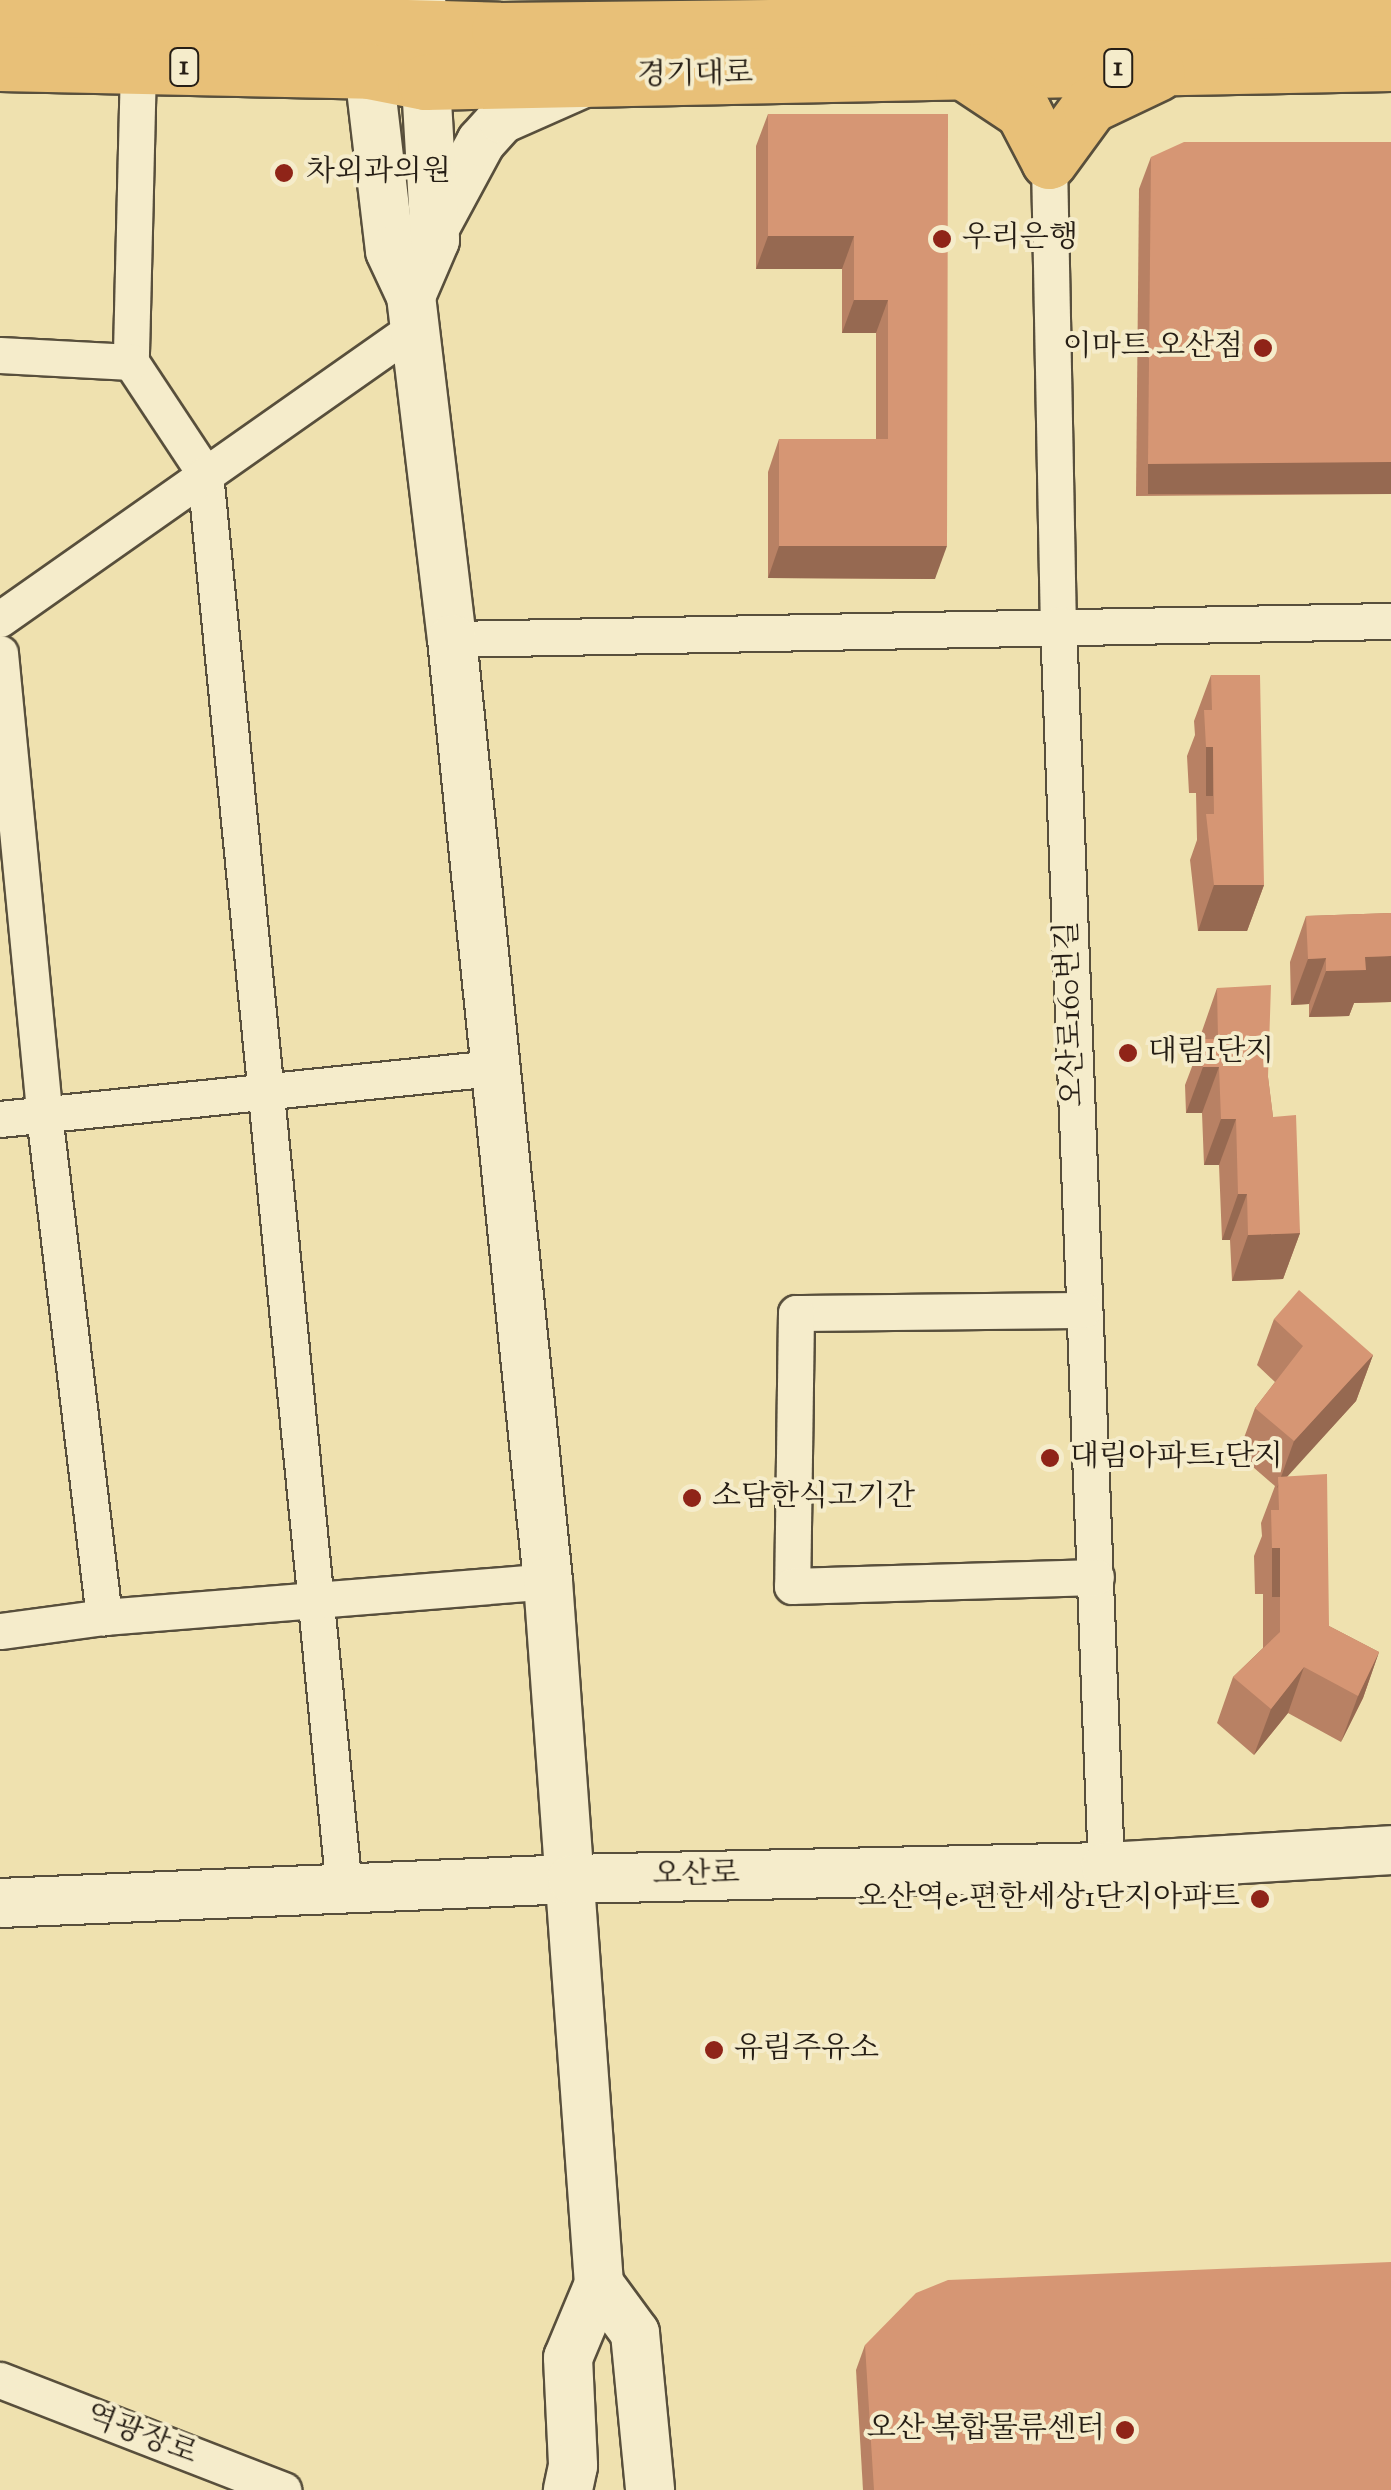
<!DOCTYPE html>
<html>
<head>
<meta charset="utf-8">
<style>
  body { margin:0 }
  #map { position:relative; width:1391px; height:2490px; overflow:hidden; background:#efe1af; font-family:"Sorts Mill Goudy","Noto Serif KR",serif }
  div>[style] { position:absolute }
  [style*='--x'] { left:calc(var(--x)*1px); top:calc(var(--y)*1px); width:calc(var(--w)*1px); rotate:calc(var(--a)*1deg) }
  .roads { filter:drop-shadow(2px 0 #584f3c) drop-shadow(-2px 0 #584f3c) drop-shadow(0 2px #584f3c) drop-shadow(0 -2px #584f3c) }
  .street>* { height:35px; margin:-17.5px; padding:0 17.5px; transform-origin:17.5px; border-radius:17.5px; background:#f5eccb }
  .secondary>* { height:48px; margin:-24px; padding:0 24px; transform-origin:24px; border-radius:24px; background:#f5eccb }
  .primary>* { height:55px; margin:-27.5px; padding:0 27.5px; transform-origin:27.5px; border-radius:27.5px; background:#e8c078 }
  .wall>* { inset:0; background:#b88164 }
  .shaded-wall>* { inset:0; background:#966951; transform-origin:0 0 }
  .building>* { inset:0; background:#d69674 }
  .dots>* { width:28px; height:28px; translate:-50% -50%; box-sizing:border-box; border:5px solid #f5eccb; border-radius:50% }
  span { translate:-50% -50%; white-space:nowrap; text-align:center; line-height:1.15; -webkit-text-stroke:8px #f5eccb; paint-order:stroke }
  .shield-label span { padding:2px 8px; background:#f5eccb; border:2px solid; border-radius:8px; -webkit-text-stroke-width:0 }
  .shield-label { font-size:28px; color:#261e15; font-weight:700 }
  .street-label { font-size:30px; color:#261e15 }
  .poi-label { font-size:30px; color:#261e15 }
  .left { translate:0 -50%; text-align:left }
  .right { translate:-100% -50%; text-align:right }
</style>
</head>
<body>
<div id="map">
  <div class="roads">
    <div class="street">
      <div style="--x:138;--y:66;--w:296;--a:91.4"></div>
      <div style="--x:131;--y:362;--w:134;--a:56.5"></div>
      <div style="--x:205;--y:474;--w:1421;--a:84.39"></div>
      <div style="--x:1049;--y:161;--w:463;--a:88.9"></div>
      <div style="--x:1058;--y:624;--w:1244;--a:87.79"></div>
      <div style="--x:0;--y:355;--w:131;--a:3.1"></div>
      <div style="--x:0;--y:619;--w:506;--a:-35.1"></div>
      <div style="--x:452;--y:639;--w:939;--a:-1.1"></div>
      <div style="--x:0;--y:653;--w:463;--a:84.5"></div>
      <div style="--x:44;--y:1114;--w:507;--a:83.2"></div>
      <div style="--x:104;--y:1617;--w:105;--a:172.3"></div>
      <div style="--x:0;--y:1119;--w:499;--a:-5.9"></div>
      <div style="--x:1083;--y:1310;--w:287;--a:179.4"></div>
      <div style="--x:796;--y:1313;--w:273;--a:90.8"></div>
      <div style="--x:792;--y:1586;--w:304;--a:-1.7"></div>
      <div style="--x:104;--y:1617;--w:445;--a:-4.6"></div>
      <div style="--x:0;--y:2380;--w:304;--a:21.2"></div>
    </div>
    <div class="secondary">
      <div style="--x:365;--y:38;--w:214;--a:83.3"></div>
      <div style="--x:390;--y:251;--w:50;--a:65"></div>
      <div style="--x:411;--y:296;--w:345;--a:83.2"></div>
      <div style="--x:452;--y:639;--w:947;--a:84.18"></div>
      <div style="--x:548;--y:1581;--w:705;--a:85.85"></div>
      <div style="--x:599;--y:2284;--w:80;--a:112.7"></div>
      <div style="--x:568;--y:2358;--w:108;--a:87.3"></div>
      <div style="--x:573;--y:2466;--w:25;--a:102"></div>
      <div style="--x:434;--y:229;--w:99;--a:-61.6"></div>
      <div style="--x:481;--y:142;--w:31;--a:-48"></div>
      <div style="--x:502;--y:119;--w:86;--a:-23.9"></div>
      <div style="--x:411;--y:296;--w:61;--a:-66.8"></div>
      <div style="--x:435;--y:240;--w:240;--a:-93.3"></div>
      <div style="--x:0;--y:1903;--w:573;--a:-2.4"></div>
      <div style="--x:572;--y:1879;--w:534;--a:-1.29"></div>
      <div style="--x:1106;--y:1867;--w:286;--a:-3.4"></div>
      <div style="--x:599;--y:2284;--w:61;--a:53.7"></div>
      <div style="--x:635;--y:2333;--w:158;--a:84.5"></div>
    </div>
    <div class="primary">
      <div style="--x:0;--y:15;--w:499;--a:1.7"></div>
      <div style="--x:499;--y:30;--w:892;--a:-0.64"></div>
      <div style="--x:0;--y:63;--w:369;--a:1.2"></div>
      <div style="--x:369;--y:71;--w:57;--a:11.1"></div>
      <div style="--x:425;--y:82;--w:966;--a:-1.13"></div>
      <div style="--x:963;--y:71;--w:72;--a:33.7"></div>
      <div style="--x:1023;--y:111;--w:56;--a:62.5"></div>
      <div style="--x:1049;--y:161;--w:69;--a:-53.8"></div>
      <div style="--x:1090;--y:105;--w:74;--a:-25.5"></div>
    </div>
  </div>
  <div class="wall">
    <div style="clip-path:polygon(768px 114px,948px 114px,935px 579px,768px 578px,768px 472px,779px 439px,876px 439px,876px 333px,842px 333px,842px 269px,756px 269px,756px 146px)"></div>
    <div style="clip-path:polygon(1391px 142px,1391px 494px,1136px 496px,1139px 189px,1151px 157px)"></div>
    <div style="clip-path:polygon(1211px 675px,1264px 885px,1247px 931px,1198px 931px,1190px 860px,1197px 840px,1196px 793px,1189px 793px,1187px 756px,1195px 735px,1194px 721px)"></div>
    <div style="clip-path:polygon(1391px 913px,1391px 1002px,1354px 1003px,1349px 1016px,1309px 1017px,1309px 1004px,1291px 1005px,1290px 962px,1306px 916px)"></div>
    <div style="clip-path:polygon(1217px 988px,1268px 1077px,1273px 1117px,1300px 1233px,1283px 1279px,1232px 1281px,1230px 1240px,1222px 1240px,1219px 1165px,1204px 1165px,1202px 1113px,1186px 1113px,1185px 1085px,1201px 1043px,1201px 1034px)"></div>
    <div style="clip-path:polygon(1274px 1319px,1373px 1355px,1356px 1401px,1287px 1476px,1329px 1626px,1379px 1652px,1363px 1698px,1341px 1742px,1288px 1713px,1254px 1755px,1217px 1723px,1233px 1677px,1263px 1648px,1263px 1594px,1255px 1594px,1254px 1556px,1262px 1536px,1261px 1523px,1275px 1486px,1238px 1454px,1255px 1408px,1275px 1382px,1257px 1365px)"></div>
    <div style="clip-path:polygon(865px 2345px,1391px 2490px,863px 2490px,856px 2370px)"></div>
  </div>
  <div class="shaded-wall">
    <div style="clip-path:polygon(768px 236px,854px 236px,842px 269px,756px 269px)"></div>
    <div style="clip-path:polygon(854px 300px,888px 300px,876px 333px,842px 333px)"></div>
    <div style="left:1391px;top:462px;width:32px;height:243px;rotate:90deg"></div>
    <div style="clip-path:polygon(779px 546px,947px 546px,935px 579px,768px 578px)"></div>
    <div style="left:1206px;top:747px;width:7px;height:49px"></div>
    <div style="clip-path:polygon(1214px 885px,1264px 885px,1247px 931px,1198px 931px)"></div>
    <div style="clip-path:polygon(1391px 956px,1391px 1002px,1354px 1003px,1349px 1016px,1309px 1017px,1326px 971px,1365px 957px)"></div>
    <div style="clip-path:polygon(1326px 958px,1309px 1004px,1291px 1005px,1308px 959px)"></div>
    <div style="clip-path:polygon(1203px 1067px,1219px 1067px,1202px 1113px,1186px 1113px)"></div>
    <div style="clip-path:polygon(1221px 1119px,1236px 1119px,1219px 1165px,1204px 1165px)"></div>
    <div style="clip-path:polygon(1238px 1194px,1247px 1194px,1230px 1240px,1222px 1240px)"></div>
    <div style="clip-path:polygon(1300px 1233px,1283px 1279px,1232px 1281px,1248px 1235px)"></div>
    <div style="clip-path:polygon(1373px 1355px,1356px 1401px,1277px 1488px,1294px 1441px)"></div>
    <div style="left:1272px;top:1548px;width:8px;height:49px"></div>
    <div style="clip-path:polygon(1379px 1652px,1363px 1698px,1341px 1742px,1358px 1696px)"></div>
    <div style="clip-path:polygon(1304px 1667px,1288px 1713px,1254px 1755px,1271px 1709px)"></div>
  </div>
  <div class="building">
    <div style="clip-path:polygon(768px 114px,948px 114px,947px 546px,779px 546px,779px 439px,888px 439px,888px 300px,854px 300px,854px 236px,768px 236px)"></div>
    <div style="clip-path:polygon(1184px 142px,1391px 142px,1391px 462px,1148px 464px,1151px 157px)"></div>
    <div style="clip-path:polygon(1211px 675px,1260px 675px,1264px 885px,1214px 885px,1206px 814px,1214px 814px,1213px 747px,1206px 747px,1204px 710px,1212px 710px)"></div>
    <div style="clip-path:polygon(1391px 913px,1391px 956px,1365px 957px,1366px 970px,1326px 971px,1326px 958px,1308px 959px,1306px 916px)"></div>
    <div style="clip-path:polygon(1271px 985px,1268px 1077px,1273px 1117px,1296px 1115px,1300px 1233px,1248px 1235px,1247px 1194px,1238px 1194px,1236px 1119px,1221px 1119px,1219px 1067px,1203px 1067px,1202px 1039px,1218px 1039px,1217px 988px)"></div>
    <div style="clip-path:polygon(1299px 1290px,1373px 1355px,1294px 1441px,1255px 1408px,1303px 1346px,1274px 1319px)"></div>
    <div style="clip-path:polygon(1327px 1474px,1329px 1626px,1379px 1652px,1358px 1696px,1304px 1667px,1271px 1709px,1233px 1677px,1280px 1632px,1280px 1548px,1272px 1548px,1271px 1510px,1279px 1510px,1278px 1477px)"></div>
    <div style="clip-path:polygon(1391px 2262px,1391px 2490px,874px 2490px,865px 2345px,916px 2293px,948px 2280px)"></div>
  </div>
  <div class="dots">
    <div style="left:284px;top:173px;background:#8f2418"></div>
    <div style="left:942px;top:239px;background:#8f2418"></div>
    <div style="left:1263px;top:348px;background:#8f2418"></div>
    <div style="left:1128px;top:1053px;background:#8f2418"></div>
    <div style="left:1050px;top:1458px;background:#8f2418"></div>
    <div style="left:692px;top:1498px;background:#8f2418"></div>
    <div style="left:1260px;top:1899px;background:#8f2418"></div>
    <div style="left:714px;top:2050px;background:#8f2418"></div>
    <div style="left:1125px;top:2430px;background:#8f2418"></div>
  </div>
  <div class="shield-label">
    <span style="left:184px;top:67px">1</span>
    <span style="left:1118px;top:68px">1</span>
  </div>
  <div class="street-label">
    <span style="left:695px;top:76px;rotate:-1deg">경기대로</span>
    <span style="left:1072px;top:1014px;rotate:-92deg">오산로160번길</span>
    <span style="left:696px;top:1876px;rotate:-1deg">오산로</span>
    <span style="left:141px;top:2436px;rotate:21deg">역광장로</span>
  </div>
  <div class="poi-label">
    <span class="left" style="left:306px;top:173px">차외과의원</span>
    <span class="left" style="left:962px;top:239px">우리은행</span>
    <span class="right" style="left:1243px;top:348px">이마트 오산점</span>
    <span class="left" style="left:1148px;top:1053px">대림1단지</span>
    <span class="left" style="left:1070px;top:1458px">대림아파트1단지</span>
    <span class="left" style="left:712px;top:1498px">소담한식고기간</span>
    <span class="right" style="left:1240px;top:1899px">오산역e-편한세상1단지아파트</span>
    <span class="left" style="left:734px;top:2050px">유림주유소</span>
    <span class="right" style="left:1105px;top:2430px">오산 복합물류센터</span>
  </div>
</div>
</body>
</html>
